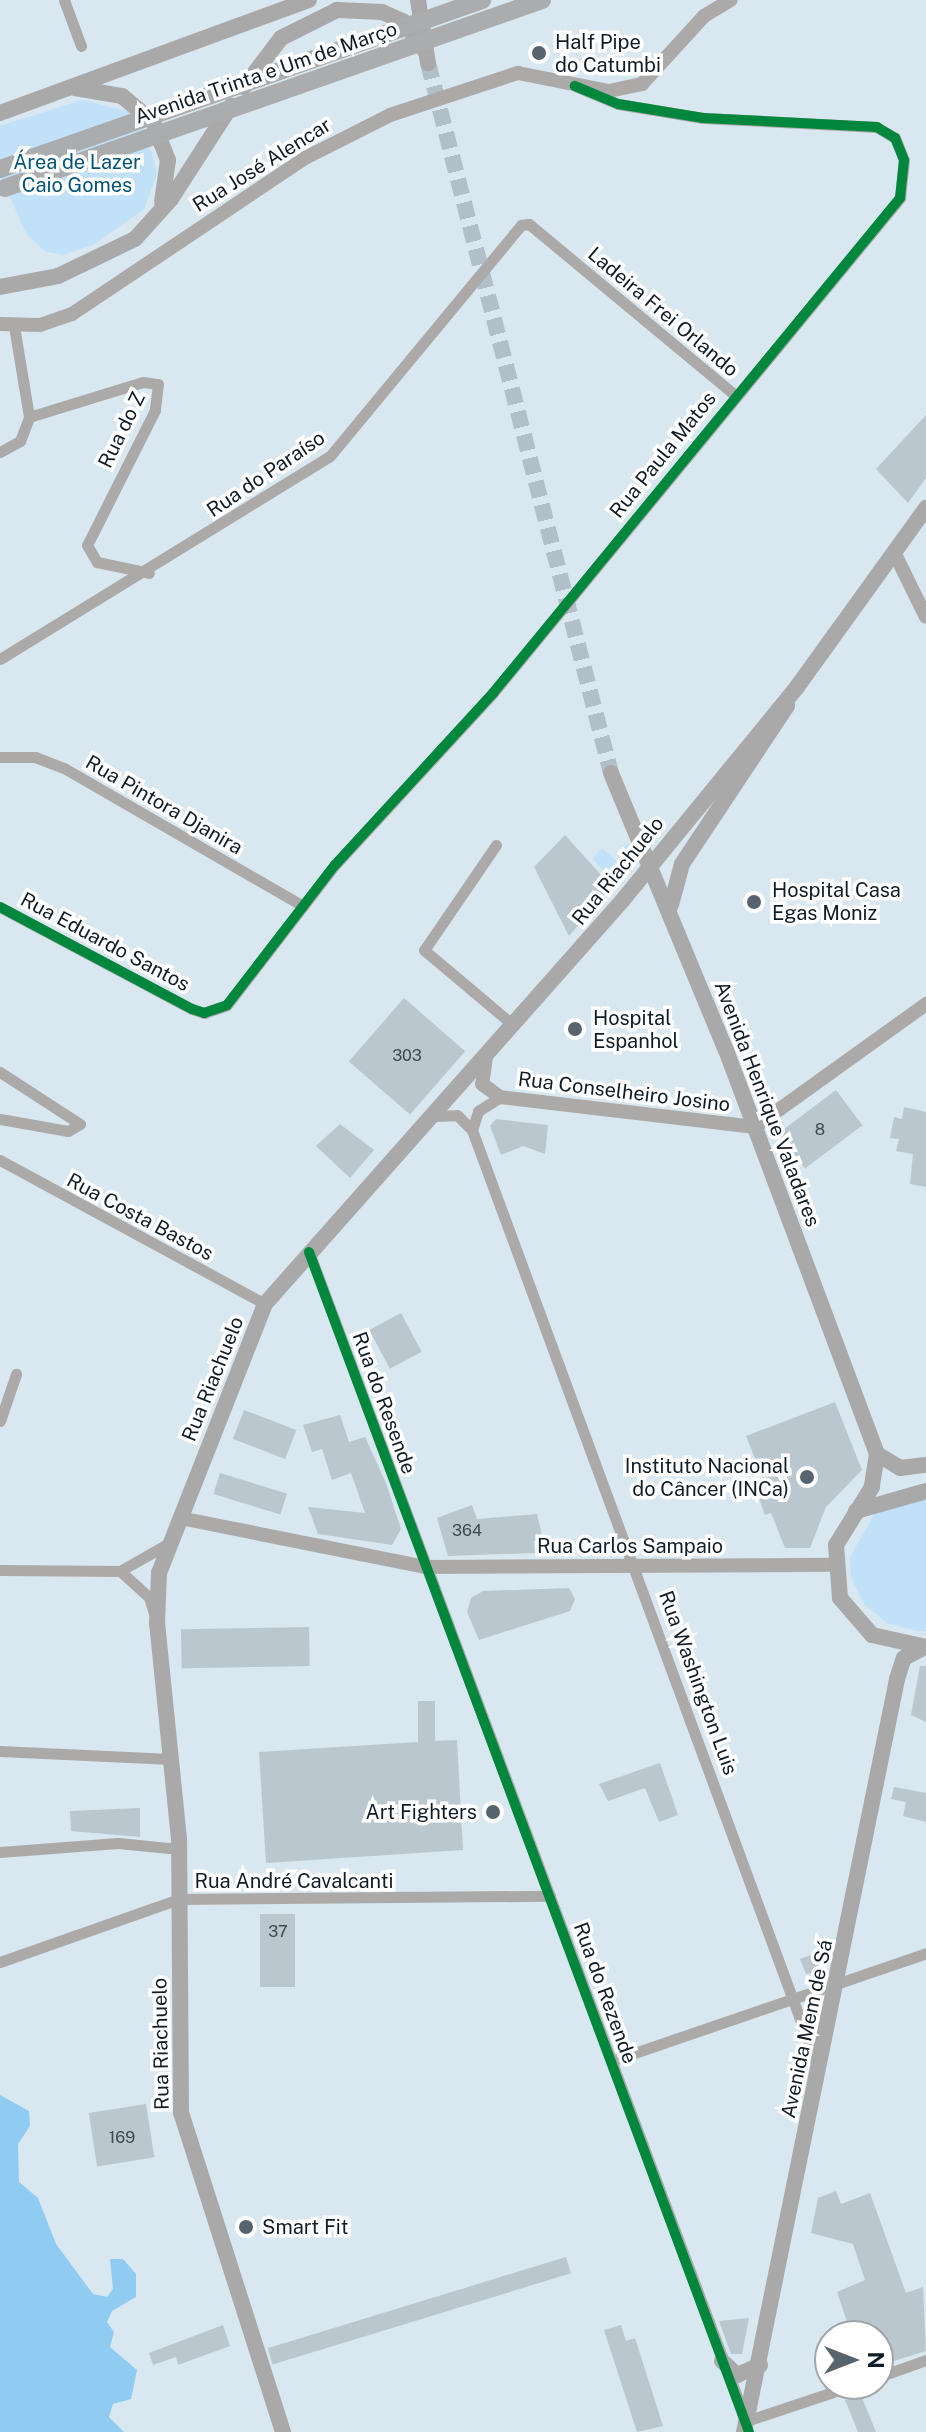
<!DOCTYPE html>
<html>
<head>
<meta charset="utf-8">
<style>
  body { margin:0 }
  #map { position:relative; width:926px; height:2432px; overflow:hidden; background:#d8e7f0; font-family:"Public Sans",sans-serif }
  div>[style] { position:absolute }
  [style*='--x'] { left:calc(var(--x)*1px); top:calc(var(--y)*1px); width:calc(var(--w)*1px); rotate:calc(var(--a)*1deg) }
  .green>* { inset:0; background:#c0e1f7 }
  .forest>* { inset:0; background:#90ccf1 }
  .building>* { inset:0; background:#bac7cf; transform-origin:0 0 }
  .secondary-tunnel>* { height:16px; margin-top:-8px; transform-origin:0; background:repeating-linear-gradient(90deg,#b0bfc8 0 16px,transparent 0 24px) }
  .minor>* { height:11px; margin:-5.5px; padding:0 5.5px; transform-origin:5.5px; border-radius:5.5px; background:#acaaa9 }
  .tertiary>* { height:14px; margin:-7px; padding:0 7px; transform-origin:7px; border-radius:7px; background:#acaaa9 }
  .secondary>* { height:16px; margin:-8px; padding:0 8px; transform-origin:8px; border-radius:8px; background:#aaa9a9 }
  .primary-bridge>* { height:18px; margin:-9px; padding:0 9px; transform-origin:9px; border-radius:9px; background:#aaacae }
  .cycleway>* { height:10px; margin:-5px; padding:0 5px; transform-origin:5px; border-radius:5px; background:#00873e }
  .dots>* { width:22px; height:22px; translate:-50% -50%; box-sizing:border-box; border:4px solid #fff; border-radius:50% }
  span { translate:-50% -50%; white-space:nowrap; text-align:center; line-height:1.15; -webkit-text-stroke:7px #fff; paint-order:stroke }
  .number-label { font-size:16px; color:#3b4850 }
  .number-label span { -webkit-text-stroke-width:0 }
  .poi-label { font-size:20px; color:#111d26 }
  .left { translate:0 -50%; text-align:left }
  .right { translate:-100% -50%; text-align:right }
  .street-label { font-size:20px; color:#111d26 }
  .park-label { font-size:20px; color:#04537a }
  .north { position:absolute; left:814px; top:2320px; width:80px; height:80px; box-sizing:border-box; background:#fff; border:2px solid #a0a5a8; border-radius:50%; rotate:90deg; font-size:22px; font-weight:700; line-height:32px; text-align:center; color:#111d26 }
  .north::after { content:''; display:block; margin:auto; width:28px; height:36px; background:#57646d; clip-path:polygon(50% 0,100% 100%,50% 72%,0 100%) }
</style>
</head>
<body>
<div id="map">
  <div class="green">
    <div style="clip-path:polygon(82px 100px,131px 112px,145px 129px,157px 174px,144px 209px,93px 245px,62px 255px,45px 251px,27px 235px,0 175px,0 126px)"></div>
    <div style="clip-path:polygon(635px 841px,643px 859px,615px 884px,593px 859px,602px 848px,627px 869px,620px 848px)"></div>
    <div style="clip-path:polygon(926px 1498px,926px 1631px,918px 1631px,887px 1623px,864px 1604px,851px 1577px,850px 1557px,875px 1513px)"></div>
  </div>
  <div class="forest">
    <div style="clip-path:polygon(0 2095px,29px 2111px,30px 2126px,18px 2144px,19px 2182px,38px 2198px,56px 2244px,93px 2294px,107px 2297px,113px 2289px,110px 2259px,123px 2259px,136px 2274px,136px 2297px,112px 2311px,107px 2322px,114px 2332px,110px 2347px,137px 2370px,131px 2399px,113px 2404px,109px 2417px,124px 2432px,0 2432px)"></div>
  </div>
  <div class="building">
    <div style="clip-path:polygon(926px 415px,926px 478px,908px 503px,876px 469px)"></div>
    <div style="clip-path:polygon(565px 835px,611px 886px,569px 936px,534px 867px)"></div>
    <div style="left:404px;top:998px;width:81px;height:84px;rotate:41deg"></div>
    <div style="left:836px;top:1090px;width:44px;height:72px;rotate:53deg"></div>
    <div style="clip-path:polygon(904px 1107px,926px 1112px,926px 1187px,910px 1184px,913px 1154px,896px 1151px,899px 1139px,890px 1138px,894px 1117px,902px 1119px)"></div>
    <div style="clip-path:polygon(496px 1119px,548px 1125px,545px 1154px,523px 1146px,501px 1155px,490px 1126px)"></div>
    <div style="clip-path:polygon(340px 1124px,374px 1150px,350px 1178px,316px 1146px)"></div>
    <div style="left:401px;top:1313px;width:44px;height:36px;rotate:62deg"></div>
    <div style="clip-path:polygon(835px 1402px,862px 1470px,826px 1507px,810px 1548px,785px 1548px,771px 1513px,765px 1515px,756px 1490px,766px 1486px,746px 1436px)"></div>
    <div style="left:244px;top:1410px;width:56px;height:31px;rotate:21deg"></div>
    <div style="clip-path:polygon(340px 1415px,349px 1442px,365px 1437px,386px 1483px,401px 1529px,392px 1545px,318px 1534px,308px 1507px,365px 1513px,351px 1473px,332px 1480px,322px 1449px,312px 1452px,303px 1425px)"></div>
    <div style="left:220px;top:1473px;width:70px;height:22px;rotate:17deg"></div>
    <div style="clip-path:polygon(472px 1505px,477px 1519px,537px 1514px,543px 1539px,534px 1541px,535px 1553px,448px 1556px,437px 1518px)"></div>
    <div style="clip-path:polygon(569px 1588px,575px 1599px,570px 1611px,479px 1640px,467px 1612px,471px 1598px,483px 1591px)"></div>
    <div style="left:309px;top:1627px;width:39px;height:128px;rotate:89deg"></div>
    <div style="clip-path:polygon(920px 1666px,926px 1666px,926px 1722px,911px 1715px)"></div>
    <div style="clip-path:polygon(418px 1701px,435px 1701px,435px 1741px,457px 1740px,463px 1850px,266px 1863px,259px 1752px,418px 1742px)"></div>
    <div style="clip-path:polygon(660px 1763px,678px 1815px,659px 1822px,645px 1788px,608px 1801px,599px 1784px)"></div>
    <div style="clip-path:polygon(894px 1787px,926px 1793px,926px 1822px,903px 1816px,906px 1802px,891px 1799px)"></div>
    <div style="clip-path:polygon(140px 1808px,140px 1837px,71px 1831px,70px 1811px)"></div>
    <div style="left:260px;top:1914px;width:35px;height:73px"></div>
    <div style="clip-path:polygon(822px 1951px,816px 1973px,806px 1974px,800px 1959px)"></div>
    <div style="left:146px;top:2104px;width:54px;height:58px;rotate:81deg"></div>
    <div style="clip-path:polygon(836px 2191px,841px 2204px,870px 2193px,906px 2293px,923px 2287px,926px 2351px,878px 2366px,878px 2336px,852px 2336px,837px 2292px,865px 2280px,853px 2244px,811px 2233px,818px 2198px)"></div>
    <div style="left:566px;top:2257px;width:17px;height:312px;rotate:73deg"></div>
    <div style="clip-path:polygon(749px 2318px,742px 2354px,731px 2354px,719px 2321px)"></div>
    <div style="clip-path:polygon(223px 2325px,230px 2346px,178px 2365px,176px 2357px,153px 2365px,149px 2353px)"></div>
    <div style="clip-path:polygon(621px 2325px,626px 2341px,635px 2338px,663px 2426px,637px 2432px,604px 2330px)"></div>
    <div style="clip-path:polygon(861px 2395px,876px 2432px,858px 2432px,845px 2400px)"></div>
  </div>
  <div class="secondary-tunnel">
    <div style="--x:428;--y:63;--w:733;--a:75.55"></div>
  </div>
  <div class="minor">
    <div style="--x:64;--y:0;--w:49;--a:69.7"></div>
    <div style="--x:14;--y:326;--w:92;--a:80.6"></div>
    <div style="--x:29;--y:417;--w:119;--a:-17.1"></div>
    <div style="--x:143;--y:382;--w:15;--a:8"></div>
    <div style="--x:158;--y:384;--w:26;--a:97"></div>
    <div style="--x:155;--y:410;--w:151;--a:116.7"></div>
    <div style="--x:87;--y:545;--w:20;--a:60"></div>
    <div style="--x:97;--y:562;--w:53;--a:11.9"></div>
    <div style="--x:0;--y:452;--w:23;--a:-29"></div>
    <div style="--x:20;--y:441;--w:26;--a:-69"></div>
    <div style="--x:0;--y:659;--w:387;--a:-31.6"></div>
    <div style="--x:330;--y:456;--w:300;--a:-50.4"></div>
    <div style="--x:521;--y:225;--w:8;--a:-7"></div>
    <div style="--x:529;--y:224;--w:268;--a:39.7"></div>
    <div style="--x:0;--y:757;--w:35;--a:0"></div>
    <div style="--x:35;--y:757;--w:31;--a:21"></div>
    <div style="--x:64;--y:768;--w:276;--a:30"></div>
    <div style="--x:496;--y:845;--w:127;--a:124.4"></div>
    <div style="--x:424;--y:950;--w:115;--a:40.1"></div>
    <div style="--x:0;--y:907;--w:217;--a:28"></div>
    <div style="--x:192;--y:1009;--w:13;--a:18"></div>
    <div style="--x:204;--y:1013;--w:24;--a:-19"></div>
    <div style="--x:227;--y:1005;--w:177;--a:-52.4"></div>
    <div style="--x:335;--y:865;--w:234;--a:-47.4"></div>
    <div style="--x:493;--y:693;--w:641;--a:-50.57"></div>
    <div style="--x:900;--y:198;--w:38;--a:-84"></div>
    <div style="--x:904;--y:160;--w:24;--a:-112"></div>
    <div style="--x:895;--y:138;--w:21;--a:-149"></div>
    <div style="--x:877;--y:127;--w:174;--a:-177"></div>
    <div style="--x:703;--y:118;--w:86;--a:-170.6"></div>
    <div style="--x:618;--y:104;--w:47;--a:-157.3"></div>
    <div style="--x:0;--y:1072;--w:95;--a:33"></div>
    <div style="--x:80;--y:1124;--w:14;--a:150"></div>
    <div style="--x:68;--y:1131;--w:69;--a:-170"></div>
    <div style="--x:433;--y:1116;--w:24;--a:-2"></div>
    <div style="--x:457;--y:1115;--w:21;--a:45"></div>
    <div style="--x:472;--y:1130;--w:997;--a:69.75"></div>
    <div style="--x:472;--y:1130;--w:20;--a:-72"></div>
    <div style="--x:478;--y:1111;--w:26;--a:-32"></div>
    <div style="--x:0;--y:1160;--w:302;--a:28.5"></div>
    <div style="--x:309;--y:1252;--w:1248;--a:69.5"></div>
    <div style="--x:746;--y:2421;--w:117;--a:-18.4"></div>
    <div style="--x:0;--y:1421;--w:50;--a:-71.2"></div>
    <div style="--x:0;--y:1570;--w:120;--a:0.5"></div>
    <div style="--x:120;--y:1571;--w:59;--a:-29.6"></div>
    <div style="--x:120;--y:1571;--w:39;--a:42"></div>
    <div style="--x:149;--y:1597;--w:17;--a:73"></div>
    <div style="--x:0;--y:1751;--w:171;--a:2.7"></div>
    <div style="--x:0;--y:1852;--w:118;--a:-4.4"></div>
    <div style="--x:118;--y:1843;--w:61;--a:5.6"></div>
    <div style="--x:0;--y:1962;--w:190;--a:-19.4"></div>
    <div style="--x:179;--y:1899;--w:371;--a:-0.5"></div>
    <div style="--x:611;--y:2061;--w:333;--a:-18.9"></div>
    <div style="--x:878;--y:2377;--w:51;--a:-19.5"></div>
  </div>
  <div class="tertiary">
    <div style="--x:0;--y:324;--w:40;--a:1.4"></div>
    <div style="--x:40;--y:325;--w:34;--a:-19"></div>
    <div style="--x:72;--y:314;--w:280;--a:-33.8"></div>
    <div style="--x:305;--y:158;--w:95;--a:-26.8"></div>
    <div style="--x:390;--y:115;--w:135;--a:-18.2"></div>
    <div style="--x:518;--y:73;--w:93;--a:11.2"></div>
    <div style="--x:609;--y:91;--w:34;--a:-12"></div>
    <div style="--x:642;--y:84;--w:92;--a:-47.6"></div>
    <div style="--x:704;--y:16;--w:31;--a:-31"></div>
    <div style="--x:894;--y:552;--w:72;--a:63.8"></div>
    <div style="--x:486;--y:1057;--w:27;--a:98"></div>
    <div style="--x:482;--y:1084;--w:22;--a:36"></div>
    <div style="--x:500;--y:1097;--w:257;--a:6.7"></div>
    <div style="--x:755;--y:1127;--w:211;--a:-35.7"></div>
    <div style="--x:180;--y:1518;--w:251;--a:11.3"></div>
    <div style="--x:426;--y:1567;--w:407;--a:-0.3"></div>
  </div>
  <div class="secondary">
    <div style="--x:418;--y:0;--w:64;--a:81"></div>
    <div style="--x:244;--y:87;--w:61;--a:-52.9"></div>
    <div style="--x:281;--y:38;--w:63;--a:-26.6"></div>
    <div style="--x:337;--y:10;--w:45;--a:2.5"></div>
    <div style="--x:382;--y:12;--w:24;--a:24"></div>
    <div style="--x:404;--y:22;--w:36;--a:54"></div>
    <div style="--x:75;--y:88;--w:48;--a:9.7"></div>
    <div style="--x:122;--y:96;--w:40;--a:40"></div>
    <div style="--x:153;--y:122;--w:41;--a:68.5"></div>
    <div style="--x:168;--y:160;--w:42;--a:98.1"></div>
    <div style="--x:0;--y:113;--w:329;--a:-20.1"></div>
    <div style="--x:0;--y:287;--w:59;--a:-10.7"></div>
    <div style="--x:58;--y:276;--w:85;--a:-25.7"></div>
    <div style="--x:135;--y:239;--w:54;--a:-48"></div>
    <div style="--x:171;--y:199;--w:111;--a:-57.2"></div>
    <div style="--x:611;--y:773;--w:300;--a:67.5"></div>
    <div style="--x:726;--y:1050;--w:431;--a:69.5"></div>
    <div style="--x:877;--y:1454;--w:33;--a:99"></div>
    <div style="--x:872;--y:1487;--w:68;--a:121.8"></div>
    <div style="--x:836;--y:1545;--w:53;--a:85.7"></div>
    <div style="--x:840;--y:1598;--w:49;--a:49.1"></div>
    <div style="--x:872;--y:1635;--w:55;--a:12.5"></div>
    <div style="--x:671;--y:905;--w:42;--a:-75"></div>
    <div style="--x:682;--y:864;--w:190;--a:-56.4"></div>
    <div style="--x:877;--y:1454;--w:27;--a:31"></div>
    <div style="--x:900;--y:1468;--w:26;--a:-7"></div>
    <div style="--x:856;--y:1511;--w:73;--a:-15.9"></div>
    <div style="--x:722;--y:2361;--w:21;--a:43"></div>
    <div style="--x:737;--y:2375;--w:25;--a:-23"></div>
    <div style="--x:283;--y:2432;--w:335;--a:-107.7"></div>
    <div style="--x:181;--y:2113;--w:274;--a:-90.4"></div>
    <div style="--x:179;--y:1839;--w:217;--a:-95.8"></div>
    <div style="--x:157;--y:1623;--w:50;--a:-87.7"></div>
    <div style="--x:159;--y:1573;--w:289;--a:-68.5"></div>
    <div style="--x:265;--y:1304;--w:538;--a:-48.46"></div>
    <div style="--x:622;--y:901;--w:276;--a:-50.7"></div>
    <div style="--x:797;--y:687;--w:221;--a:-54.2"></div>
    <div style="--x:744;--y:2432;--w:768;--a:-78.51"></div>
    <div style="--x:897;--y:1679;--w:22;--a:-72"></div>
    <div style="--x:904;--y:1658;--w:19;--a:-28"></div>
  </div>
  <div class="primary-bridge">
    <div style="--x:0;--y:169;--w:511;--a:-19.32"></div>
    <div style="--x:5;--y:188;--w:569;--a:-19.29"></div>
  </div>
  <div class="cycleway">
    <div style="--x:0;--y:907;--w:217;--a:28"></div>
    <div style="--x:192;--y:1009;--w:13;--a:18"></div>
    <div style="--x:204;--y:1013;--w:24;--a:-19"></div>
    <div style="--x:227;--y:1005;--w:177;--a:-52.4"></div>
    <div style="--x:335;--y:865;--w:234;--a:-47.4"></div>
    <div style="--x:493;--y:693;--w:641;--a:-50.57"></div>
    <div style="--x:900;--y:198;--w:38;--a:-84"></div>
    <div style="--x:904;--y:160;--w:24;--a:-112"></div>
    <div style="--x:895;--y:138;--w:21;--a:-149"></div>
    <div style="--x:877;--y:127;--w:174;--a:-177"></div>
    <div style="--x:703;--y:118;--w:86;--a:-170.6"></div>
    <div style="--x:618;--y:104;--w:47;--a:-157.3"></div>
    <div style="--x:309;--y:1252;--w:1259;--a:69.55"></div>
  </div>
  <div class="dots">
    <div style="left:539px;top:53px;background:#57646d"></div>
    <div style="left:754px;top:902px;background:#57646d"></div>
    <div style="left:575px;top:1029px;background:#57646d"></div>
    <div style="left:807px;top:1477px;background:#57646d"></div>
    <div style="left:493px;top:1812px;background:#57646d"></div>
    <div style="left:246px;top:2227px;background:#57646d"></div>
  </div>
  <div class="number-label">
    <span style="left:407px;top:1056px">303</span>
    <span style="left:820px;top:1130px">8</span>
    <span style="left:467px;top:1531px">364</span>
    <span style="left:278px;top:1932px">37</span>
    <span style="left:122px;top:2138px">169</span>
  </div>
  <div class="poi-label">
    <span class="left" style="left:555px;top:54px">Half Pipe<br>do Catumbi</span>
    <span class="left" style="left:772px;top:902px">Hospital Casa<br>Egas Moniz</span>
    <span class="left" style="left:593px;top:1030px">Hospital<br>Espanhol</span>
    <span class="right" style="left:789px;top:1478px">Instituto Nacional<br>do Câncer (INCa)</span>
    <span class="right" style="left:477px;top:1812px">Art Fighters</span>
    <span class="left" style="left:262px;top:2227px">Smart Fit</span>
  </div>
  <div class="street-label">
    <span style="left:266px;top:73px;rotate:-19deg">Avenida Trinta e Um de Março</span>
    <span style="left:262px;top:165px;rotate:-32deg">Rua José Alencar</span>
    <span style="left:663px;top:312px;rotate:40deg">Ladeira Frei Orlando</span>
    <span style="left:122px;top:430px;rotate:-64deg">Rua do Z</span>
    <span style="left:663px;top:455px;rotate:-51deg">Rua Paula Matos</span>
    <span style="left:266px;top:474px;rotate:-34deg">Rua do Paraíso</span>
    <span style="left:164px;top:805px;rotate:30deg">Rua Pintora Djanira</span>
    <span style="left:618px;top:871px;rotate:-51deg">Rua Riachuelo</span>
    <span style="left:105px;top:942px;rotate:28deg">Rua Eduardo Santos</span>
    <span style="left:624px;top:1092px;rotate:7deg">Rua Conselheiro Josino</span>
    <span style="left:767px;top:1104px;rotate:69deg">Avenida Henrique Valadares</span>
    <span style="left:140px;top:1217px;rotate:28deg">Rua Costa Bastos</span>
    <span style="left:213px;top:1379px;rotate:-68deg">Rua Riachuelo</span>
    <span style="left:384px;top:1403px;rotate:70deg">Rua do Resende</span>
    <span style="left:630px;top:1546px">Rua Carlos Sampaio</span>
    <span style="left:698px;top:1683px;rotate:70deg">Rua Washington Luis</span>
    <span style="left:294px;top:1881px">Rua André Cavalcanti</span>
    <span style="left:605px;top:1993px;rotate:70deg">Rua do Rezende</span>
    <span style="left:807px;top:2029px;rotate:-78deg">Avenida Mem de Sá</span>
    <span style="left:161px;top:2044px;rotate:-91deg">Rua Riachuelo</span>
  </div>
  <div class="park-label">
    <span style="left:77px;top:174px">Área de Lazer<br>Caio Gomes</span>
  </div>
  <div class="north">N</div>
</div>
</body>
</html>
